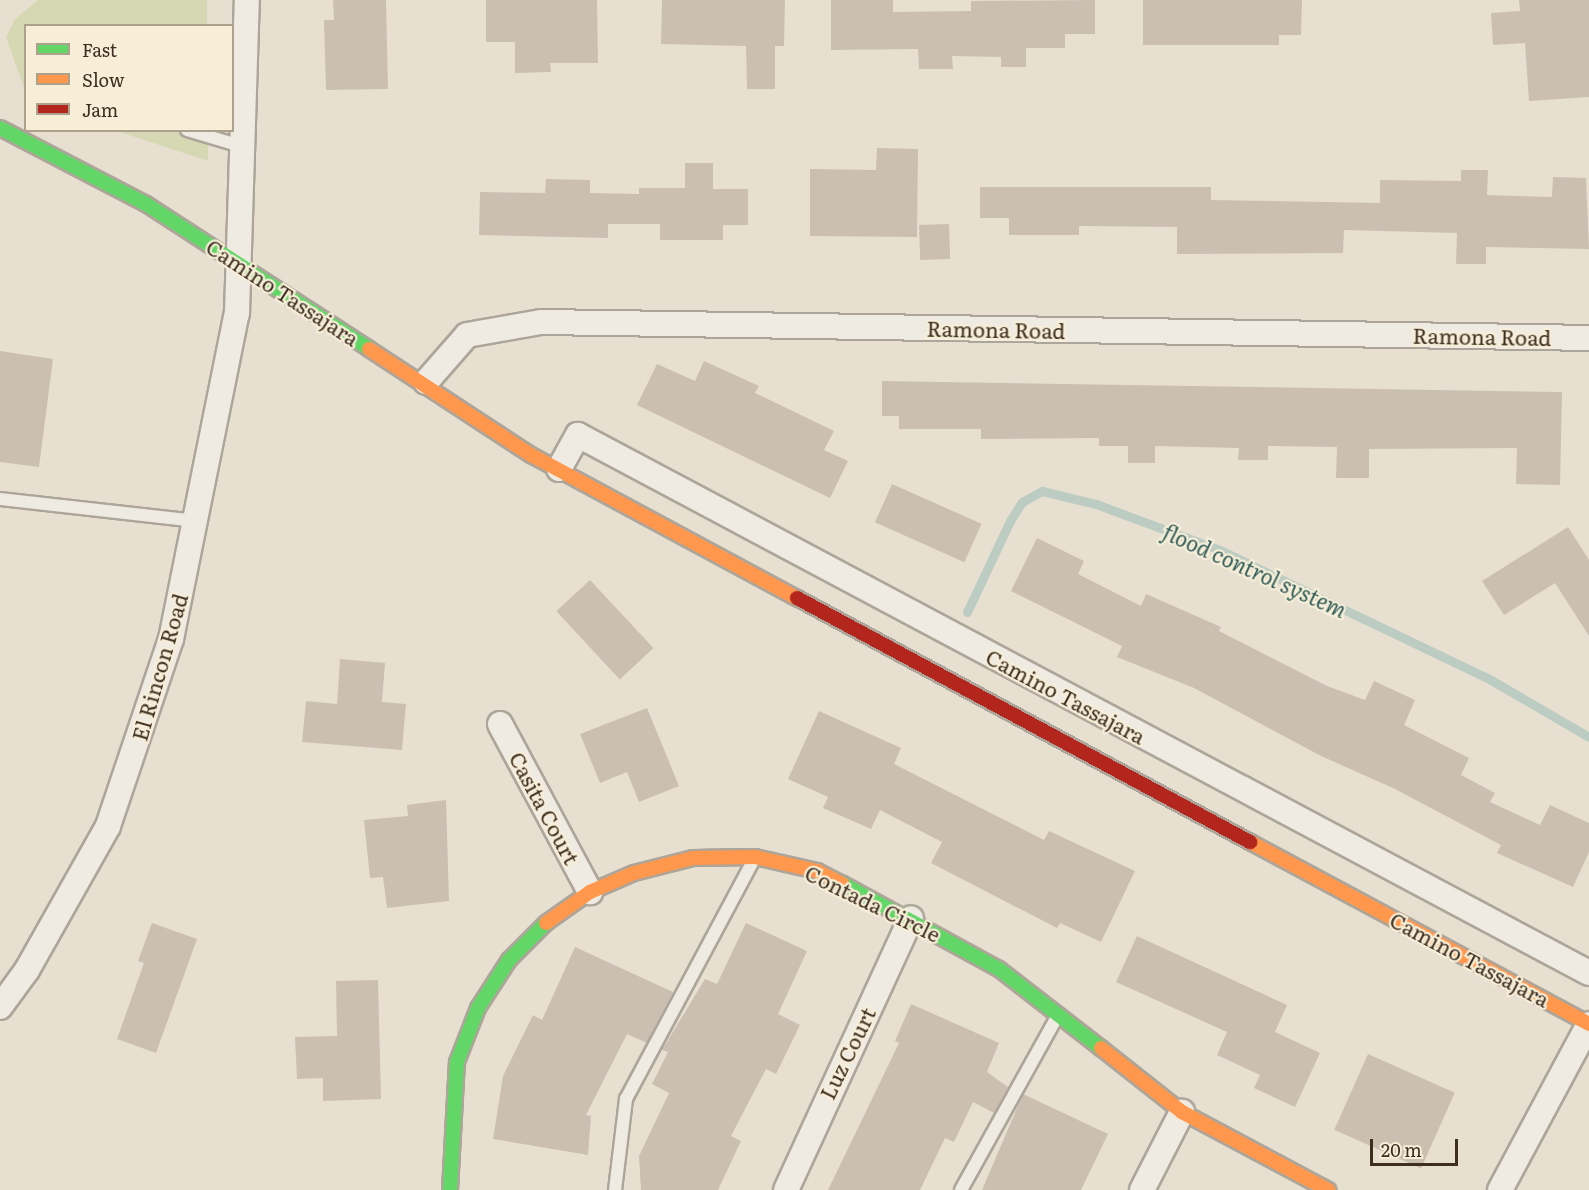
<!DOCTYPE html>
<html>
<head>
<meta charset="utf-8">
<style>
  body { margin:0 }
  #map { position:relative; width:1589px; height:1190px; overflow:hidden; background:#e7e0d1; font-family:Literata,serif }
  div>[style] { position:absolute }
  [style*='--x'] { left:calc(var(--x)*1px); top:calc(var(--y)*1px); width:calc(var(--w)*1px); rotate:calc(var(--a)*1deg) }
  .green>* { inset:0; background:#d6d7b3 }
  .stream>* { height:9px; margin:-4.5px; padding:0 4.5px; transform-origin:4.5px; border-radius:4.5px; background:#bcccc2 }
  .building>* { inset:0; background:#cbbfb2; transform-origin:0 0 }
  .roads { filter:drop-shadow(2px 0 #ada599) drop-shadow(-2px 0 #ada599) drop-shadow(0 2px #ada599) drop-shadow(0 -2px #ada599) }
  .lane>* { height:12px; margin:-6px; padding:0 6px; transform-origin:6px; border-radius:6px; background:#efebe3 }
  .street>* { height:24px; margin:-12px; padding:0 12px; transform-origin:12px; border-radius:12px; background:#efebe3 }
  .fast>* { height:14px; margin:-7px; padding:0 7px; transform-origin:7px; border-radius:7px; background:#63d668 }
  .slow>* { height:14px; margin:-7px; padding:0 7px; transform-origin:7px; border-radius:7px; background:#ff974d }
  .jam>* { height:14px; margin:-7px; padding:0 7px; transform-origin:7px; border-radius:7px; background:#b3261e }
  span { translate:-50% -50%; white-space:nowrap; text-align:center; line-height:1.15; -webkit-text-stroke:4.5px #f7eed8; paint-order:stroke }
  .street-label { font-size:21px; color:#3d2e20 }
  .water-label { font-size:22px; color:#2f5d5a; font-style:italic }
  .legend { position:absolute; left:24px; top:24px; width:210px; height:108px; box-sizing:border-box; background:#f7eed8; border:2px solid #ada18e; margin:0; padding:8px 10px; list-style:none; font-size:18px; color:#3d2e20 }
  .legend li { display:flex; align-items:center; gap:12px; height:30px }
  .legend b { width:30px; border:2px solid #ada18e }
  .scale { position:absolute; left:1370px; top:1139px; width:88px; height:27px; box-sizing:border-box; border:3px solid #3d2e20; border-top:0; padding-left:8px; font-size:18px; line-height:21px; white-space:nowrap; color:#3d2e20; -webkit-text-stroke:4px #f7eed8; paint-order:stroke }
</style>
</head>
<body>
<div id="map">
  <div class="green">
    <div style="clip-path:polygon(38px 0,207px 0,207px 25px,26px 26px,25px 91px,6px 37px,15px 19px)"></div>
    <div style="clip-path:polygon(117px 131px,208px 131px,208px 161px)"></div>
  </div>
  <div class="stream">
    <div style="--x:967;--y:612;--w:101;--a:-64.7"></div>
    <div style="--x:1010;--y:521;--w:22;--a:-58"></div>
    <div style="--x:1022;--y:502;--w:23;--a:-29"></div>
    <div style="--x:1042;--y:491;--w:56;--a:13.5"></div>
    <div style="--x:1096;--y:504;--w:132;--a:20.4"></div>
    <div style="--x:1220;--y:550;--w:301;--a:25.6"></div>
    <div style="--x:1491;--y:680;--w:113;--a:30.2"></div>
  </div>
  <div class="building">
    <div style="clip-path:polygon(333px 0,386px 0,388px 89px,326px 90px,324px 20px,334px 20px)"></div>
    <div style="clip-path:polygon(486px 0,597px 0,598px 63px,550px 63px,551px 72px,515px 73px,515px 42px,486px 42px)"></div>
    <div style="clip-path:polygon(662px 0,785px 0,784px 46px,775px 46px,775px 89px,747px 89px,746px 46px,661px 44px)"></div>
    <div style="clip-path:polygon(831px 0,893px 0,893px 12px,971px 11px,971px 1px,1095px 0,1095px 34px,1065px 34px,1065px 48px,1026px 48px,1026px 67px,1001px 67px,1001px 57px,952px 56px,953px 69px,919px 69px,918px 49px,831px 50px)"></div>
    <div style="clip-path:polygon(1143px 0,1302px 0,1301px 35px,1279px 35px,1279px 45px,1143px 45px)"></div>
    <div style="clip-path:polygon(1519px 0,1589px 0,1589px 97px,1529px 101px,1525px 43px,1493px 45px,1491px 13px,1520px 11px)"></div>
    <div style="clip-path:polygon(877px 148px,918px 149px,917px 237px,810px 236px,810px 169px,876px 170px)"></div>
    <div style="clip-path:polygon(685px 163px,713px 163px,713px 189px,748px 189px,748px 225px,723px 225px,723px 240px,660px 240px,660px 224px,608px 224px,608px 238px,479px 235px,480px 192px,545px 193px,546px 179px,590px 180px,590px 193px,639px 194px,639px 188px,685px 188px)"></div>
    <div style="clip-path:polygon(1461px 170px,1488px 170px,1487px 195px,1552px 197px,1553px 177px,1586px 178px,1589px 249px,1486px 247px,1486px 264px,1456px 264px,1457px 233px,1344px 230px,1343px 253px,1177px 254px,1177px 227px,1079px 226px,1079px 235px,1009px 235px,1009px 218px,980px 218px,980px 187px,1211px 187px,1211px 200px,1380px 203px,1380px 180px,1461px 181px)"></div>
    <div style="left:949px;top:224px;width:35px;height:30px;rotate:88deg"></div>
    <div style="clip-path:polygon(0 351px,53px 359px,39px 467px,0 462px)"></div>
    <div style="clip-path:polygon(704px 361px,759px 386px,755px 393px,834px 431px,824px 450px,848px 461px,830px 498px,637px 405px,657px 364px,695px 381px)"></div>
    <div style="clip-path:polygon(882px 381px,1562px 392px,1560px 485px,1516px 484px,1517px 448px,1369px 449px,1369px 478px,1336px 478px,1337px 447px,1268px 446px,1268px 460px,1238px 460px,1239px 448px,1155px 446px,1155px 463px,1128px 463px,1128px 446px,1099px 446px,1099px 438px,981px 439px,981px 429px,899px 429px,899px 416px,882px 416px)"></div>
    <div style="left:892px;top:484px;width:98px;height:42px;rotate:24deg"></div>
    <div style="clip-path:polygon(1568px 527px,1589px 560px,1589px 636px,1555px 583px,1504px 615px,1482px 581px)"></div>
    <div style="clip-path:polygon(1037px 538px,1084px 561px,1078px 574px,1141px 606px,1146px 594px,1221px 627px,1219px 631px,1327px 686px,1365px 700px,1374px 681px,1415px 700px,1404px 725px,1469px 758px,1461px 775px,1495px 793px,1490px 802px,1540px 825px,1550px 805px,1589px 823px,1589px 852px,1573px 887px,1497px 853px,1501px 845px,1393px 788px,1321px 756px,1194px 688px,1117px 657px,1122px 646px,1011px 591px)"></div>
    <div style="left:590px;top:580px;width:93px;height:46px;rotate:47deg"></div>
    <div style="clip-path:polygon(340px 659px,385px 663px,382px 702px,406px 704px,402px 750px,302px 742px,306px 701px,337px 704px)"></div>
    <div style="clip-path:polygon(647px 708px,679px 786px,639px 802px,627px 772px,600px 783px,580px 734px)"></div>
    <div style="clip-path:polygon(819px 711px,901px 748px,894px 764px,1044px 840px,1049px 831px,1135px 871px,1101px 942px,1060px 923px,1057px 928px,931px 863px,942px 842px,880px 810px,871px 829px,823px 808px,828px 797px,788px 779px)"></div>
    <div style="clip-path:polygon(446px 800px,449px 901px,387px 908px,383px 877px,370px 878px,364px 820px,408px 816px,407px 805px)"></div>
    <div style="clip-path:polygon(152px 923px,197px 939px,156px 1053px,117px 1039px,144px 963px,138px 961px)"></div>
    <div style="clip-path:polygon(746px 923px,807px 951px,778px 1014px,800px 1025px,776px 1074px,766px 1069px,731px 1136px,741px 1141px,718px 1190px,641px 1190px,639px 1156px,669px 1093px,652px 1084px,668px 1052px,662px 1050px,705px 979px,717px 984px)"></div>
    <div style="clip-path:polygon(1137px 936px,1287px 1005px,1275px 1032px,1320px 1053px,1295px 1107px,1254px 1088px,1260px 1075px,1217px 1055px,1227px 1032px,1116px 982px)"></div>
    <div style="clip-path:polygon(575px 947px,673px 992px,647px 1043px,627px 1034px,586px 1115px,591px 1116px,588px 1155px,493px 1139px,503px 1076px,533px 1015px,542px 1020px)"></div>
    <div style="clip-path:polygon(378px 980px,381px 1099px,323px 1101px,323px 1078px,297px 1079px,295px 1037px,337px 1036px,336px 981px)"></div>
    <div style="clip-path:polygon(911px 1004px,999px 1043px,987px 1072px,1008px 1087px,994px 1113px,973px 1102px,954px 1142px,945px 1138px,920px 1190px,828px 1190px,899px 1043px,895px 1041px)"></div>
    <div style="left:1368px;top:1054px;width:95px;height:83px;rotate:24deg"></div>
    <div style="clip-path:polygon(1023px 1094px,1108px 1134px,1081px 1190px,982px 1190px)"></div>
  </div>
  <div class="roads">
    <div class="lane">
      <div style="--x:187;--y:130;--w:56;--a:16.5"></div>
      <div style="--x:0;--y:499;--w:196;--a:6.4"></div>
      <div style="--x:615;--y:1190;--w:92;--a:-83.1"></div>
      <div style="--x:626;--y:1099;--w:270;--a:-61.9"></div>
      <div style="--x:961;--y:1190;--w:200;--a:-61"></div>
    </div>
    <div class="street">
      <div style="--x:426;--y:382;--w:62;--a:-48.9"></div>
      <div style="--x:467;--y:335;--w:75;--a:-10"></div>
      <div style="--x:541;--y:322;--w:1048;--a:0.87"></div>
      <div style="--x:559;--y:469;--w:39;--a:-61"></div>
      <div style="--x:578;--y:435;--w:1145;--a:28.02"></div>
      <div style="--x:500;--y:724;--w:191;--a:61.8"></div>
      <div style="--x:0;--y:1007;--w:46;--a:-53.9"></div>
      <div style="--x:27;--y:970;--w:165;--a:-60.6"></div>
      <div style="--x:108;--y:826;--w:197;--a:-71.4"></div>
      <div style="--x:171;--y:639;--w:333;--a:-78.6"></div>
      <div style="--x:237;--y:313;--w:313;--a:-88.2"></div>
      <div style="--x:786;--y:1190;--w:299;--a:-65.3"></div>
      <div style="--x:1142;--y:1190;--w:88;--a:-62.9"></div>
      <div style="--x:1500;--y:1190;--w:188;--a:-61.8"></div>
    </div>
    <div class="fast">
      <div style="--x:0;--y:128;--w:165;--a:27.5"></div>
      <div style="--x:146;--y:204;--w:266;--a:33"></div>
      <div style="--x:843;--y:884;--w:178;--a:28.6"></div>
      <div style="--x:999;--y:969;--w:129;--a:37.8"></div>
      <div style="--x:450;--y:1190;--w:128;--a:-86.9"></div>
      <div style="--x:457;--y:1062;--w:58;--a:-68.7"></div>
      <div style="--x:478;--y:1008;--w:57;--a:-57.1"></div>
      <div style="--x:509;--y:960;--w:52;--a:-45"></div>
    </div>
    <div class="slow">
      <div style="--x:369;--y:349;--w:194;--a:33.2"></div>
      <div style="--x:531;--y:455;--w:302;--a:28.3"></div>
      <div style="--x:1250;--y:842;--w:385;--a:28.2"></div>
      <div style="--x:546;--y:923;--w:54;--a:-35.2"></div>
      <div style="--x:590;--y:892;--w:48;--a:-23.4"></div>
      <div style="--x:634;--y:873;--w:61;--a:-14.3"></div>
      <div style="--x:693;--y:858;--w:62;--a:-0.9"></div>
      <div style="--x:755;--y:857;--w:64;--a:12.7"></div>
      <div style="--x:817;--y:871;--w:29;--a:27"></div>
      <div style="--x:1101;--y:1048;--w:103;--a:38.3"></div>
      <div style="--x:1182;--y:1112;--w:166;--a:28.1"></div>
    </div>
    <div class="jam">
      <div style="--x:797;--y:598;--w:515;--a:28.31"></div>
    </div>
  </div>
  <div class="street-label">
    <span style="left:283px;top:292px;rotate:33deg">Camino Tassajara</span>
    <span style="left:996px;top:329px;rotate:1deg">Ramona Road</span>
    <span style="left:1482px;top:336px;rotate:1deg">Ramona Road</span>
    <span style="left:159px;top:667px;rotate:-74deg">El Rincon Road</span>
    <span style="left:1066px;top:696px;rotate:28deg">Camino Tassajara</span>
    <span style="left:545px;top:808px;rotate:62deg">Casita Court</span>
    <span style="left:873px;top:903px;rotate:26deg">Contada Circle</span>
    <span style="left:1470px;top:959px;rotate:28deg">Camino Tassajara</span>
    <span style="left:847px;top:1053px;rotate:-64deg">Luz Court</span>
  </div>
  <div class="water-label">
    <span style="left:1255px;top:570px;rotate:24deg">flood control system</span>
  </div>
  <ul class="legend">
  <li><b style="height:8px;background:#63d668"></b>Fast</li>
  <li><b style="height:8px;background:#ff974d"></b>Slow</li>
  <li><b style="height:8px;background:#b3261e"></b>Jam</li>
  </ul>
  <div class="scale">20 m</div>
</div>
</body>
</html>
